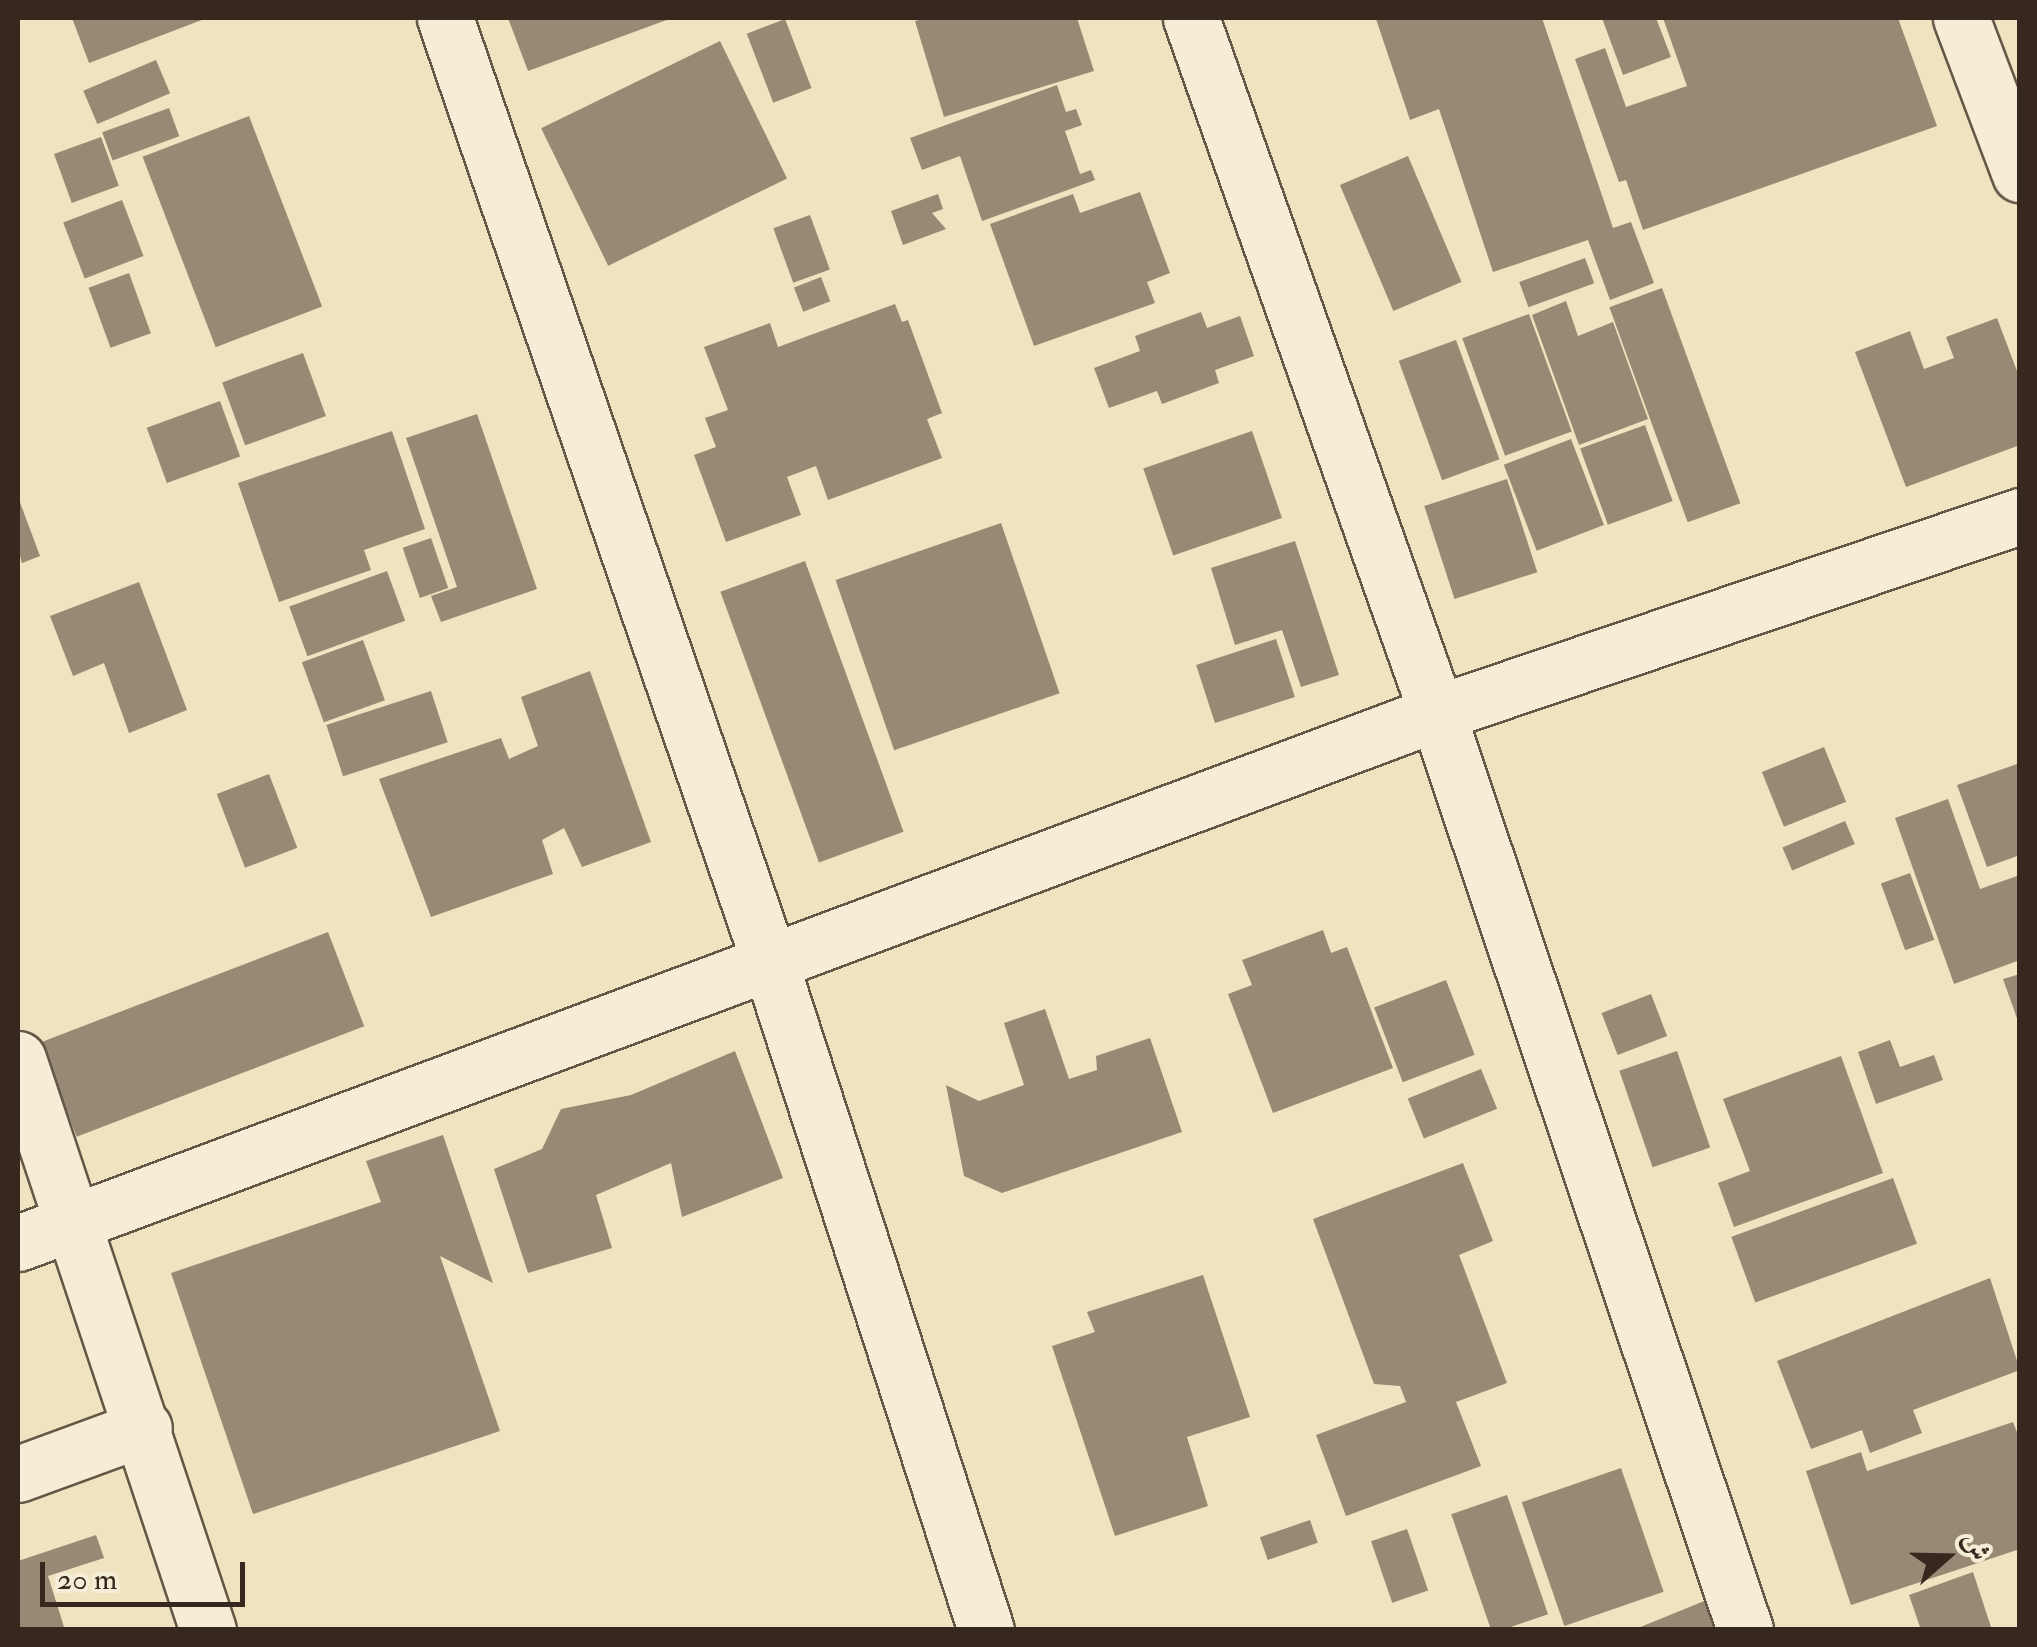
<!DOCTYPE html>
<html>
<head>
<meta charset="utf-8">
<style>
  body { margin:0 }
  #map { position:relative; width:2037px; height:1647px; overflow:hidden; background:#f0e3c0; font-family:"IM FELL Double Pica",Amiri,serif }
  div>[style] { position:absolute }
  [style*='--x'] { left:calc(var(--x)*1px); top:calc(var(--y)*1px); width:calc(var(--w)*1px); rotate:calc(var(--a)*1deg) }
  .building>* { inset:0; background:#978973; transform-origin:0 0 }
  .roads { filter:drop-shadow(2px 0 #645747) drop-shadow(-2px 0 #645747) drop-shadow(0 2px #645747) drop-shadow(0 -2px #645747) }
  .minor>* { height:55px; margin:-27.5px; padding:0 27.5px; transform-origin:27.5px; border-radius:27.5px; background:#f5edd6 }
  span { translate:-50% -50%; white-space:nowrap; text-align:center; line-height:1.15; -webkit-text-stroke:8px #f5edd6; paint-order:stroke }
  .frame { position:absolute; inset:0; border:20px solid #36281f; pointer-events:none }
  .north { position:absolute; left:1897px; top:1507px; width:100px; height:100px; -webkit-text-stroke:8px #f5edd6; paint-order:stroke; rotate:70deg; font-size:28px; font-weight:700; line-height:40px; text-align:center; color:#36281f }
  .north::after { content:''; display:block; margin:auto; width:35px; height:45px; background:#36281f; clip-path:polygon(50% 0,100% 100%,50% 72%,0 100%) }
  .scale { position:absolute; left:40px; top:1562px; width:205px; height:45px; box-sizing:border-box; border:5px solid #36281f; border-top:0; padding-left:12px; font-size:30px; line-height:35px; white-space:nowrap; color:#36281f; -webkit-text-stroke:8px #f5edd6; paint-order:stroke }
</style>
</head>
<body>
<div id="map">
  <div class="building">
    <div style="clip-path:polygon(72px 18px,207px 18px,89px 63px)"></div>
    <div style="clip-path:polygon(508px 18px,672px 18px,528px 71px)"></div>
    <div style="clip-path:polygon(926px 18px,1077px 18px,1094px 71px,944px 117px,915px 21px)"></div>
    <div style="clip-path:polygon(1542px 18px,1613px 228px,1631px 222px,1654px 283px,1610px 300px,1588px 240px,1493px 272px,1439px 109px,1410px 120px,1376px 19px)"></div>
    <div style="clip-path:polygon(1602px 18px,1656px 18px,1671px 57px,1623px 75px)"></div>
    <div style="clip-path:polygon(1663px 18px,1898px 18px,1937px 126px,1643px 230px,1626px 180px,1619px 182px,1575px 59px,1605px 48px,1626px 107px,1687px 86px)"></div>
    <div style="left:785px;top:19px;width:74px;height:41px;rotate:69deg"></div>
    <div style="left:720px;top:41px;width:153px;height:199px;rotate:64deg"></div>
    <div style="left:156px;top:60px;width:36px;height:79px;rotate:67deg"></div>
    <div style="clip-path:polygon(1057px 85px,1066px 112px,1076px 109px,1082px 125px,1065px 131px,1080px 174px,1091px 170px,1095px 180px,982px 221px,960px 156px,922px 170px,910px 138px)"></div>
    <div style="left:169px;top:108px;width:30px;height:71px;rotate:70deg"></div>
    <div style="left:249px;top:116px;width:204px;height:114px;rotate:69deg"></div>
    <div style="left:101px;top:137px;width:52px;height:50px;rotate:70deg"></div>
    <div style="left:1408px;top:156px;width:137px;height:74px;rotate:67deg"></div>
    <div style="clip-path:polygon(1140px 192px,1170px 273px,1147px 282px,1155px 303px,1034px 346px,990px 224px,1073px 194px,1080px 213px)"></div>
    <div style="clip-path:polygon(938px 194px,943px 209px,932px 213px,946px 229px,903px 245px,891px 211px)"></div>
    <div style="left:122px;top:200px;width:60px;height:63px;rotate:69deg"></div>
    <div style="left:810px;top:215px;width:58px;height:39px;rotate:70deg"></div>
    <div style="left:1585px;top:258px;width:27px;height:70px;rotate:70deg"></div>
    <div style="left:129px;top:273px;width:64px;height:43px;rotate:70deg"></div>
    <div style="left:821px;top:277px;width:26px;height:29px;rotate:69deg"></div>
    <div style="left:1662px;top:288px;width:229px;height:56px;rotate:70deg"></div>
    <div style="clip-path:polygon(1566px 301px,1578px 336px,1613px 322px,1648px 419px,1579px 445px,1532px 315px)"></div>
    <div style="clip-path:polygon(895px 304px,902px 322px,908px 320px,942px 413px,927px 419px,942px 458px,828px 500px,816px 466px,787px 477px,801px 515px,726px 542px,694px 455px,716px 447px,705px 418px,728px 410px,704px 347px,770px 323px,778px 347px)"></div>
    <div style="clip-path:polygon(1201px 312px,1207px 328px,1240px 316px,1254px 356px,1215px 370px,1219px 383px,1162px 404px,1157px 391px,1109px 408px,1094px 368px,1140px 351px,1135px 336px)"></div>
    <div style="left:1529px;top:314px;width:125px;height:71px;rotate:70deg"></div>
    <div style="clip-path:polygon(1997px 318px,2020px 379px,2020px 445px,1906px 487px,1855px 352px,1910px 331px,1924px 369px,1954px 358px,1946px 337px)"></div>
    <div style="left:1456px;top:340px;width:127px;height:61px;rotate:70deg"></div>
    <div style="left:303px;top:353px;width:67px;height:86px;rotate:70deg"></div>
    <div style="left:220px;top:401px;width:59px;height:78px;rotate:70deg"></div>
    <div style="clip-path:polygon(477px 414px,537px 589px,441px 622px,431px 596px,457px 587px,406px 438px)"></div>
    <div style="left:1645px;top:425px;width:81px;height:69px;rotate:70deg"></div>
    <div style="clip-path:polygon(392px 431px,425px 529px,364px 550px,371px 570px,279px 602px,238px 483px)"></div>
    <div style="left:1252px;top:431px;width:92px;height:115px;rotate:71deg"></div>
    <div style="left:1571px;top:439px;width:92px;height:72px;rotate:69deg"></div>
    <div style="left:1507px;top:479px;width:98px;height:87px;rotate:72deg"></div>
    <div style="clip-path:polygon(18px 497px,40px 556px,22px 563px,18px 549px)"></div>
    <div style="left:1001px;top:523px;width:180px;height:175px;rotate:71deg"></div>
    <div style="left:431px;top:538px;width:53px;height:30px;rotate:71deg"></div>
    <div style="clip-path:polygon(1295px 541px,1339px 675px,1301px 687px,1282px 630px,1235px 645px,1211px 568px)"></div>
    <div style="left:805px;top:561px;width:288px;height:90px;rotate:70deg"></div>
    <div style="left:387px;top:571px;width:53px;height:104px;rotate:70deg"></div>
    <div style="clip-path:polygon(139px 582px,187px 710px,129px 733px,104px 663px,73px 676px,50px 616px)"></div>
    <div style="left:1276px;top:639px;width:61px;height:84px;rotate:72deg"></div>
    <div style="left:363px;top:640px;width:64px;height:65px;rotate:70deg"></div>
    <div style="clip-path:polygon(590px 671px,651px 842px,582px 867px,564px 828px,542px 840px,553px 874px,431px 917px,379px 779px,501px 738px,509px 759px,538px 746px,521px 697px)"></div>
    <div style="left:431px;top:691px;width:54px;height:110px;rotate:72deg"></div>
    <div style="left:1824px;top:747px;width:59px;height:67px;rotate:68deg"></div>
    <div style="clip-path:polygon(2020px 763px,2020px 855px,1987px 867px,1957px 785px)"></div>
    <div style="left:269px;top:774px;width:79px;height:56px;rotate:69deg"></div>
    <div style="clip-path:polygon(1948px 799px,1980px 889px,2020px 875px,2020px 960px,1954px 984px,1895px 818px)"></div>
    <div style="left:1845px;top:821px;width:25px;height:68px;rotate:67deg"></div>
    <div style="left:1910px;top:873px;width:71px;height:31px;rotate:70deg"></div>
    <div style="clip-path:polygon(1323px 930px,1331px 953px,1347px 947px,1393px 1068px,1273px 1113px,1228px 994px,1252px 985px,1242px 960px)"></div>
    <div style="left:328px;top:932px;width:101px;height:308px;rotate:69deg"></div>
    <div style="clip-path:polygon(2020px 974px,2020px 1024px,2019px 1024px,2003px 979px)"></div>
    <div style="left:1446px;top:980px;width:80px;height:77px;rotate:69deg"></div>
    <div style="left:1651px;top:994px;width:45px;height:53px;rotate:69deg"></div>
    <div style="clip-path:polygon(1045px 1009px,1069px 1079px,1097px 1070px,1096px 1056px,1150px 1038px,1182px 1132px,1002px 1193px,964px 1176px,946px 1085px,979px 1101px,1024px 1085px,1004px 1023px)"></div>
    <div style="clip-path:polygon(1890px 1040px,1900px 1067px,1934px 1055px,1943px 1080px,1876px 1104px,1858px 1052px)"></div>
    <div style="clip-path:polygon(735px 1051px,783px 1178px,682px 1217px,671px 1163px,596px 1195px,612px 1248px,528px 1273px,494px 1169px,542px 1149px,561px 1109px,631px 1095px)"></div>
    <div style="left:1677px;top:1051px;width:102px;height:61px;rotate:71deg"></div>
    <div style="clip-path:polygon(1841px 1056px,1883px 1173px,1734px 1227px,1718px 1183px,1750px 1171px,1723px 1099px)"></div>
    <div style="left:1481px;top:1069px;width:43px;height:79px;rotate:68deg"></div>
    <div style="clip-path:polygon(443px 1135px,493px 1283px,440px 1256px,500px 1431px,253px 1514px,171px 1273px,381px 1202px,366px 1161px)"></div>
    <div style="clip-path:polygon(1463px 1163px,1493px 1241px,1459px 1255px,1507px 1383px,1456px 1402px,1481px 1466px,1346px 1516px,1316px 1435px,1406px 1402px,1400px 1386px,1374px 1384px,1313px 1219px)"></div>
    <div style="left:1893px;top:1178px;width:70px;height:172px;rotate:70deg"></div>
    <div style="clip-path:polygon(1203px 1275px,1250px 1417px,1187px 1437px,1208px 1506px,1115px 1536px,1052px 1346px,1095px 1332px,1087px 1312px)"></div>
    <div style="clip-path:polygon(1990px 1278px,2020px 1370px,1913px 1410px,1922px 1433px,1870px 1453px,1862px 1430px,1811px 1449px,1777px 1361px)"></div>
    <div style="clip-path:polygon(2013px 1422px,2020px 1440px,2020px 1549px,1851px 1605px,1806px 1471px,1861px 1452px,1867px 1471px)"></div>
    <div style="left:1621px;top:1468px;width:131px;height:105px;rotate:71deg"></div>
    <div style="left:1507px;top:1495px;width:126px;height:59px;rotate:71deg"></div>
    <div style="left:1310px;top:1520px;width:24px;height:53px;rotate:71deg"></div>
    <div style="left:1407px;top:1529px;width:65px;height:38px;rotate:71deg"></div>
    <div style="clip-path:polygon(96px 1535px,104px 1558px,48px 1576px,65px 1630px,18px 1630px,18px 1561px)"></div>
    <div style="clip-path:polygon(1973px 1572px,1992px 1630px,1921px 1630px,1909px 1595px)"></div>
    <div style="clip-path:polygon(1714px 1597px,1727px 1630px,1633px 1630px)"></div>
  </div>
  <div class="roads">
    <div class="minor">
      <div style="--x:445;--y:18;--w:1002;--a:71.02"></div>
      <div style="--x:771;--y:966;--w:698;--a:72.06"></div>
      <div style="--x:1191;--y:18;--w:737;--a:70.51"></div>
      <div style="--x:1437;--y:713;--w:967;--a:71.43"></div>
      <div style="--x:1961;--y:18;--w:167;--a:69.3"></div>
      <div style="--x:18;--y:1059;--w:602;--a:71.6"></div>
      <div style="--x:18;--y:1243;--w:1515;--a:-20.48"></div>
      <div style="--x:1437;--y:713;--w:615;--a:-18.67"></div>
      <div style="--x:18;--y:1474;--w:134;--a:-20.1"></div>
    </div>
  </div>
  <div class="frame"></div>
  <div class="north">ش</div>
  <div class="scale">20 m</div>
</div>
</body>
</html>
